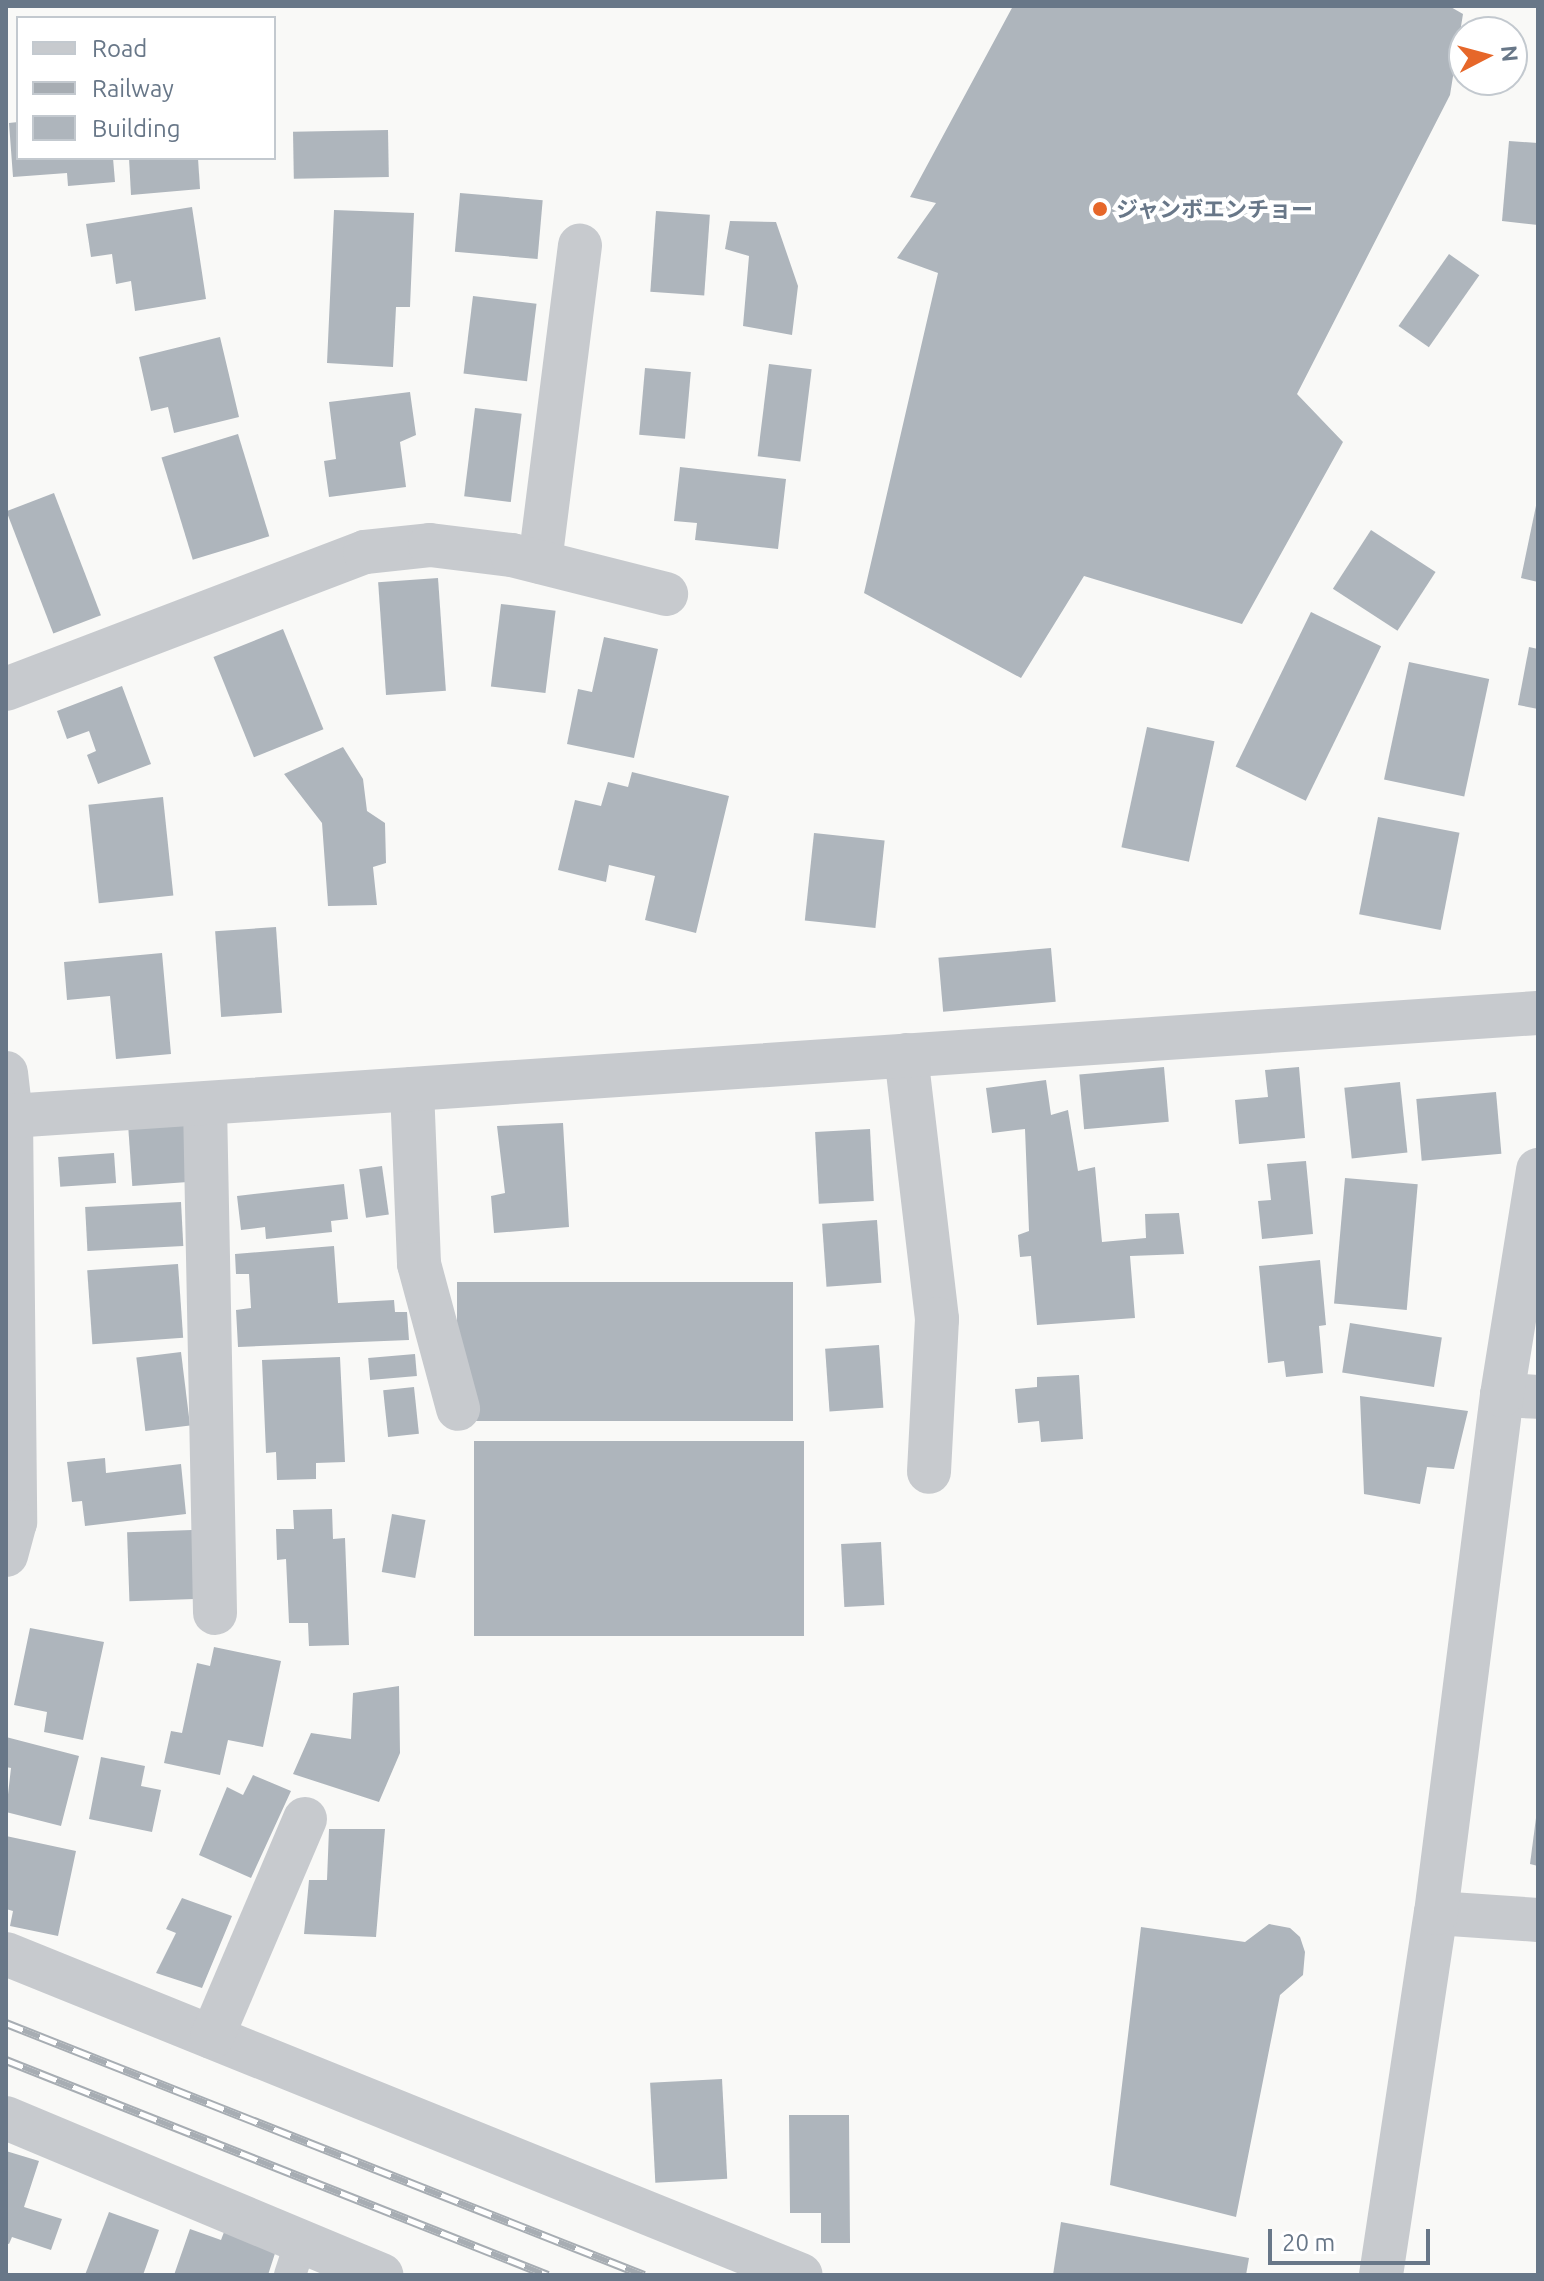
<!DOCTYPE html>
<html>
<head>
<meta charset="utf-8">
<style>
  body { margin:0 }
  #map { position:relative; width:1544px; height:2281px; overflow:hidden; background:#f9f9f7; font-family:Ubuntu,"Noto Sans JP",sans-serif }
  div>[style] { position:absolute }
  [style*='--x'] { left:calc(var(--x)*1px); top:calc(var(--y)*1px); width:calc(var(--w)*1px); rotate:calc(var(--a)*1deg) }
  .building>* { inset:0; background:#aeb5bc; transform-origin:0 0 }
  .service>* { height:32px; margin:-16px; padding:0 16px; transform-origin:16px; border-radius:16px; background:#c7cace }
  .minor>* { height:44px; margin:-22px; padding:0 22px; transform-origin:22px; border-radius:22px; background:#c7cace }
  .tertiary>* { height:44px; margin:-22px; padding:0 22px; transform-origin:22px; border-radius:22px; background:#c7cace }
  .rail>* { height:9px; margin-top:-4.5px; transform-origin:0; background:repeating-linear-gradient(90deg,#fff 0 18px,#a7adb3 0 36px); box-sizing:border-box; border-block:2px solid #a7adb3 }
  .dots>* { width:22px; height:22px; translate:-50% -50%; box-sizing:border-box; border:4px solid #fff; border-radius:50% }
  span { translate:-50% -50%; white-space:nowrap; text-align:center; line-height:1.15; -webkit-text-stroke:8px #fff; paint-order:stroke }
  .poi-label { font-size:22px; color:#687788; font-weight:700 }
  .left { translate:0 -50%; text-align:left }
  .frame { position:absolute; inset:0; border:8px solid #687788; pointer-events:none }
  .legend { position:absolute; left:16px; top:16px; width:260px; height:144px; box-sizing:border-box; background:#fff; border:2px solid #c3c9cf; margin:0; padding:10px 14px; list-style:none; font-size:24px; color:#687788 }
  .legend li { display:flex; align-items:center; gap:16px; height:40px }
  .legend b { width:40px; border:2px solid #c3c9cf }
  .north { position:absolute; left:1448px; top:16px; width:80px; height:80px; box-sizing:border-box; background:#fff; border:2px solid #c3c9cf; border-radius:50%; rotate:84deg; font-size:22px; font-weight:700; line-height:32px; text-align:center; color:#687788 }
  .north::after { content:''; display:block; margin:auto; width:28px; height:36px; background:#e6672a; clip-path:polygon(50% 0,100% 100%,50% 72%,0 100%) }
  .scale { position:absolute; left:1268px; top:2229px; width:162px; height:36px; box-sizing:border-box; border:4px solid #687788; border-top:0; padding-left:10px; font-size:24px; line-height:28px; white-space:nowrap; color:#687788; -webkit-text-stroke:6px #fff; paint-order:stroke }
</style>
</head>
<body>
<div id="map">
  <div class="building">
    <div style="clip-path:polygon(1013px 6px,1449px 6px,1463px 14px,1450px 95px,1297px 394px,1343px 442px,1242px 624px,1084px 576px,1021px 678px,864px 593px,938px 273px,897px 258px,936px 203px,910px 197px)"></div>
    <div style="clip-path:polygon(18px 122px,18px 158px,113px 158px,115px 182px,68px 186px,67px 173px,13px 177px,9px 123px)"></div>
    <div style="left:388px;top:130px;width:47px;height:95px;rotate:89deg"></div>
    <div style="clip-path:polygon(1509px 141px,1538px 143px,1538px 225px,1502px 221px)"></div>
    <div style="clip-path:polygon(129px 158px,198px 158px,200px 189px,131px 195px)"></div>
    <div style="left:460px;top:193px;width:83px;height:59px;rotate:5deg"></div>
    <div style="clip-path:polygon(192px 207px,206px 299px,135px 311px,131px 281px,116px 284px,112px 254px,91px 257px,86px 224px)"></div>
    <div style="clip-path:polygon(334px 210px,414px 213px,410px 307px,396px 307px,393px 367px,327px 363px)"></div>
    <div style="left:656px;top:211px;width:54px;height:81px;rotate:4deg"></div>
    <div style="clip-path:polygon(730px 221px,776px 222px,798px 286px,792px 335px,743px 326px,749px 256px,725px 249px)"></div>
    <div style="left:1449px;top:254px;width:37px;height:88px;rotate:35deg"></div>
    <div style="left:473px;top:296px;width:64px;height:78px;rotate:7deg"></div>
    <div style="clip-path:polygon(220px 337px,239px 417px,174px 433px,168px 407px,151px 411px,139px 357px)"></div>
    <div style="left:769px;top:364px;width:43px;height:93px;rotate:7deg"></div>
    <div style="left:645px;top:368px;width:46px;height:67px;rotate:5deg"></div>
    <div style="clip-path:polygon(410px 392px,416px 435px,400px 442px,406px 487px,329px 497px,324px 461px,336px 459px,329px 402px)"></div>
    <div style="left:475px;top:408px;width:47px;height:89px;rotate:7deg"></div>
    <div style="left:238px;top:434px;width:107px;height:80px;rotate:73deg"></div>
    <div style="clip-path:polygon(680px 467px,786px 479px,778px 549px,695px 540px,697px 523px,674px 521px)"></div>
    <div style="left:54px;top:493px;width:131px;height:51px;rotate:69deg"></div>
    <div style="clip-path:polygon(1537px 501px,1538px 501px,1538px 582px,1521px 578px)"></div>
    <div style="left:1371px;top:530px;width:77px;height:70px;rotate:33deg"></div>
    <div style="left:438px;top:578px;width:113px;height:60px;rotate:86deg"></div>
    <div style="left:501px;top:604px;width:55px;height:83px;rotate:7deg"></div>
    <div style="left:1311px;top:612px;width:78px;height:172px;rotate:26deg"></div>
    <div style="left:283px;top:629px;width:108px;height:75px;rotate:68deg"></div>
    <div style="clip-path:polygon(604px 637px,658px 649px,634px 758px,567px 744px,578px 689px,592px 692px)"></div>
    <div style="clip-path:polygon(1529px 647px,1538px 649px,1538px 709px,1518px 705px)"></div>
    <div style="left:1409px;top:662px;width:82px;height:120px;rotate:12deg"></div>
    <div style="clip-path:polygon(122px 686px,151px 764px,98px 784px,87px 755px,96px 751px,89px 731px,67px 739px,57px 711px)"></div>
    <div style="left:1147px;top:727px;width:69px;height:123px;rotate:12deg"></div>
    <div style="clip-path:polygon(343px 747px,363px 779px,367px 811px,385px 823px,386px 863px,373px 867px,377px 905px,328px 906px,322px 823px,284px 774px)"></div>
    <div style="clip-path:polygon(632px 772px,729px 796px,696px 933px,645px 920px,655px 876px,609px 865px,606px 882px,558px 870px,575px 800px,601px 806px,608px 782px,628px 787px)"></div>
    <div style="left:163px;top:797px;width:99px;height:75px;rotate:84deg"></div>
    <div style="left:1378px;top:817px;width:83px;height:99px;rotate:11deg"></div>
    <div style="left:814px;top:833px;width:71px;height:88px;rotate:6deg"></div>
    <div style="left:276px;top:927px;width:86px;height:61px;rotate:86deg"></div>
    <div style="left:1051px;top:948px;width:54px;height:113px;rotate:85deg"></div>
    <div style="clip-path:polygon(162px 953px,171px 1054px,116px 1059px,110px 996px,67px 1000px,64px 962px)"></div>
    <div style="left:1164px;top:1067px;width:55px;height:85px;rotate:85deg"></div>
    <div style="clip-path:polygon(1299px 1067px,1305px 1138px,1239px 1144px,1235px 1100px,1268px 1097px,1265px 1070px)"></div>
    <div style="clip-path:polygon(1046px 1080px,1051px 1115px,1068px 1110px,1078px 1171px,1095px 1167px,1102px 1242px,1146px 1238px,1145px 1214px,1179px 1213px,1184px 1254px,1130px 1256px,1135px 1318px,1037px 1325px,1031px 1256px,1020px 1257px,1018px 1235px,1029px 1231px,1025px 1129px,992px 1133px,986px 1088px)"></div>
    <div style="left:1400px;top:1082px;width:71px;height:56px;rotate:84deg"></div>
    <div style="left:1496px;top:1092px;width:62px;height:80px;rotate:85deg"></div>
    <div style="left:187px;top:1122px;width:60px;height:59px;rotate:86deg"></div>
    <div style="clip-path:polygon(563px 1123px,569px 1227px,494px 1233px,491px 1196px,505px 1193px,497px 1126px)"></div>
    <div style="left:870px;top:1129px;width:72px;height:55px;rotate:87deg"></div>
    <div style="left:114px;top:1153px;width:30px;height:56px;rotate:86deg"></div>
    <div style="clip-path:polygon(1306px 1161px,1313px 1234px,1262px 1239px,1258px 1201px,1271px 1200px,1267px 1164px)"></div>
    <div style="left:382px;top:1166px;width:49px;height:23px;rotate:82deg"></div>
    <div style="left:1345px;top:1178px;width:73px;height:126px;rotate:5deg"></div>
    <div style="clip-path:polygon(344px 1184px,348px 1219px,331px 1221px,332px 1232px,266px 1239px,265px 1227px,241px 1230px,237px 1196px)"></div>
    <div style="left:181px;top:1202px;width:44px;height:96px;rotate:87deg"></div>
    <div style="left:877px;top:1220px;width:63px;height:55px;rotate:86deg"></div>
    <div style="clip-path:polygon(334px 1246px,338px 1303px,394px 1300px,395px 1312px,407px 1312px,409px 1340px,238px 1347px,236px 1310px,251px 1308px,249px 1274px,236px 1274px,235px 1254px)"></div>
    <div style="clip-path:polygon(1320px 1260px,1326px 1325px,1319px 1326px,1323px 1373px,1286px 1377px,1284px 1361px,1268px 1363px,1259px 1266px)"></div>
    <div style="left:178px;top:1264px;width:74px;height:91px;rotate:86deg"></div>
    <div style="left:457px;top:1282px;width:336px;height:139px"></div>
    <div style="left:1350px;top:1323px;width:93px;height:50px;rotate:9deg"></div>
    <div style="left:879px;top:1345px;width:63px;height:54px;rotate:86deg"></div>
    <div style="left:181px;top:1352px;width:74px;height:45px;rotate:83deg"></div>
    <div style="left:415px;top:1354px;width:22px;height:47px;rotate:85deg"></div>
    <div style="clip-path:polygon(340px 1357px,345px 1462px,316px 1463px,316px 1479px,277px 1480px,276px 1452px,266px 1453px,262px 1360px)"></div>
    <div style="clip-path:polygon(1079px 1375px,1083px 1439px,1041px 1442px,1039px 1421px,1018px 1423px,1015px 1389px,1037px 1387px,1037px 1377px)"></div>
    <div style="left:414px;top:1387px;width:47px;height:31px;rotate:84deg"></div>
    <div style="clip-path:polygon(1360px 1396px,1468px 1411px,1454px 1469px,1427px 1467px,1420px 1504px,1364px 1494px)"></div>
    <div style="left:474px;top:1441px;width:330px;height:195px"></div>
    <div style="clip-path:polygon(105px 1458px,106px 1473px,181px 1464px,186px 1514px,85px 1526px,82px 1501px,72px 1502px,67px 1462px)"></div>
    <div style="clip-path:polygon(332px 1509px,333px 1539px,345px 1538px,349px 1645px,309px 1646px,308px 1623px,289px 1623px,286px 1559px,277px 1560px,276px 1529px,294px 1529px,293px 1510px)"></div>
    <div style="left:392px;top:1514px;width:34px;height:59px;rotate:10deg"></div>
    <div style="left:192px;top:1530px;width:69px;height:65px;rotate:88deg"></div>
    <div style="left:881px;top:1542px;width:63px;height:40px;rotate:87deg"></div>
    <div style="clip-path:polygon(30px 1628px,104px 1642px,83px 1740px,44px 1732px,47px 1712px,14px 1705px)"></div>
    <div style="clip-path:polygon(214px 1647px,281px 1661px,263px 1747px,228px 1740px,220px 1775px,164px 1763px,171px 1731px,182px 1733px,197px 1663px,210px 1666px)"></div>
    <div style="clip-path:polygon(399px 1686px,400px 1753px,379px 1802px,293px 1774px,311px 1733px,351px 1739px,353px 1693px)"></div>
    <div style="clip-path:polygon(6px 1737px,79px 1756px,61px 1826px,6px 1812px,11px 1768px,6px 1767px)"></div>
    <div style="clip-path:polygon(101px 1757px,145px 1766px,141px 1786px,161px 1790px,152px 1832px,89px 1819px)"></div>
    <div style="clip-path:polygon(253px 1775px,291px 1791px,251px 1878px,199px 1855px,227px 1787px,243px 1795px)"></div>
    <div style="clip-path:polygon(1536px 1818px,1538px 1818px,1538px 1866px,1530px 1864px)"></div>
    <div style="clip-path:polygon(329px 1829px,385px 1829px,376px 1937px,304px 1934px,309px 1880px,327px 1880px)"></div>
    <div style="clip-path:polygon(6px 1836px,76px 1851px,58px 1936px,10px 1926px,13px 1911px,6px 1909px)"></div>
    <div style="clip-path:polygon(182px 1898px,232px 1916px,202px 1988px,156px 1973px,176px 1933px,166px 1929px)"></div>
    <div style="clip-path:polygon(1269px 1924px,1290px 1928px,1300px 1937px,1305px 1952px,1303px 1975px,1280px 1995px,1236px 2217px,1110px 2185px,1141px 1927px,1245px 1942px)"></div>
    <div style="left:722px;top:2079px;width:100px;height:72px;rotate:87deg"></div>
    <div style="clip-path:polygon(789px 2115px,849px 2115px,850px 2243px,821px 2243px,821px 2213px,790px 2213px)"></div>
    <div style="clip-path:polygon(6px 2151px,39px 2161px,24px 2207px,62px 2219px,51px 2250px,12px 2237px,9px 2244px,6px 2243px)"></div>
    <div style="clip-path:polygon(109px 2212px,159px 2230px,143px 2275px,85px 2275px)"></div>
    <div style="clip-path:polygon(1061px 2222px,1249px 2258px,1246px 2275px,1053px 2275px)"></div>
    <div style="clip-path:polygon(227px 2224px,279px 2241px,268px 2275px,174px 2275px,190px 2229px,221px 2240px)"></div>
  </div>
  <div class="service">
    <div style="--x:290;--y:2275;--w:35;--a:-72"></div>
  </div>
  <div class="minor">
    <div style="--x:540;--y:562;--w:319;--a:-82.8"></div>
    <div style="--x:6;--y:689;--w:384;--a:-20.9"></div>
    <div style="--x:365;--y:552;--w:65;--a:-6.1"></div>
    <div style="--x:430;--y:545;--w:83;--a:7"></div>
    <div style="--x:512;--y:555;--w:159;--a:14.2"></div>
    <div style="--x:906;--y:1055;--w:266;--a:83.3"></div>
    <div style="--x:937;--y:1319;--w:153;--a:93"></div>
    <div style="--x:6;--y:1073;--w:43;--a:83.4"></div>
    <div style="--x:11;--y:1116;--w:406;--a:89.4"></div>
    <div style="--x:15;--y:1522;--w:34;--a:105"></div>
    <div style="--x:412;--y:1089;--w:175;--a:87.7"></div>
    <div style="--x:419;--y:1264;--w:150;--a:74.9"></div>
    <div style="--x:205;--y:1105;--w:508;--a:88.87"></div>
    <div style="--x:11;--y:1116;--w:1530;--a:-3.86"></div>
    <div style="--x:1502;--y:1395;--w:36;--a:3"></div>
    <div style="--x:1436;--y:1913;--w:102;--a:3.9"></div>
    <div style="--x:6;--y:1954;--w:857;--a:21.99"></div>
    <div style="--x:212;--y:2037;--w:237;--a:-66.9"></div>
    <div style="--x:6;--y:2118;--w:407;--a:22.7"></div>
  </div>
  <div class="tertiary">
    <div style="--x:1381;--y:2275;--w:366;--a:-81.4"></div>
    <div style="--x:1436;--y:1913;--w:522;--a:-82.74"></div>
    <div style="--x:1502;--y:1395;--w:228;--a:-80.9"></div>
  </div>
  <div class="rail">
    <div style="--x:6;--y:2023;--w:686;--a:21.55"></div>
    <div style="--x:6;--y:2060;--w:583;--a:21.64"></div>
  </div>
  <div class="dots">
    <div style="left:1100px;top:209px;background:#e6672a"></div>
  </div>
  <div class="poi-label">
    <span class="left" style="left:1116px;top:209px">ジャンボエンチョー</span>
  </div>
  <div class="frame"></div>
  <ul class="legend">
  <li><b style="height:10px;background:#c7cace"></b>Road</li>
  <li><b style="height:10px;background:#a7adb3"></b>Railway</li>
  <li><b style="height:22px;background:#aeb5bc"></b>Building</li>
  </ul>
  <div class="north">N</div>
  <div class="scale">20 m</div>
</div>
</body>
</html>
